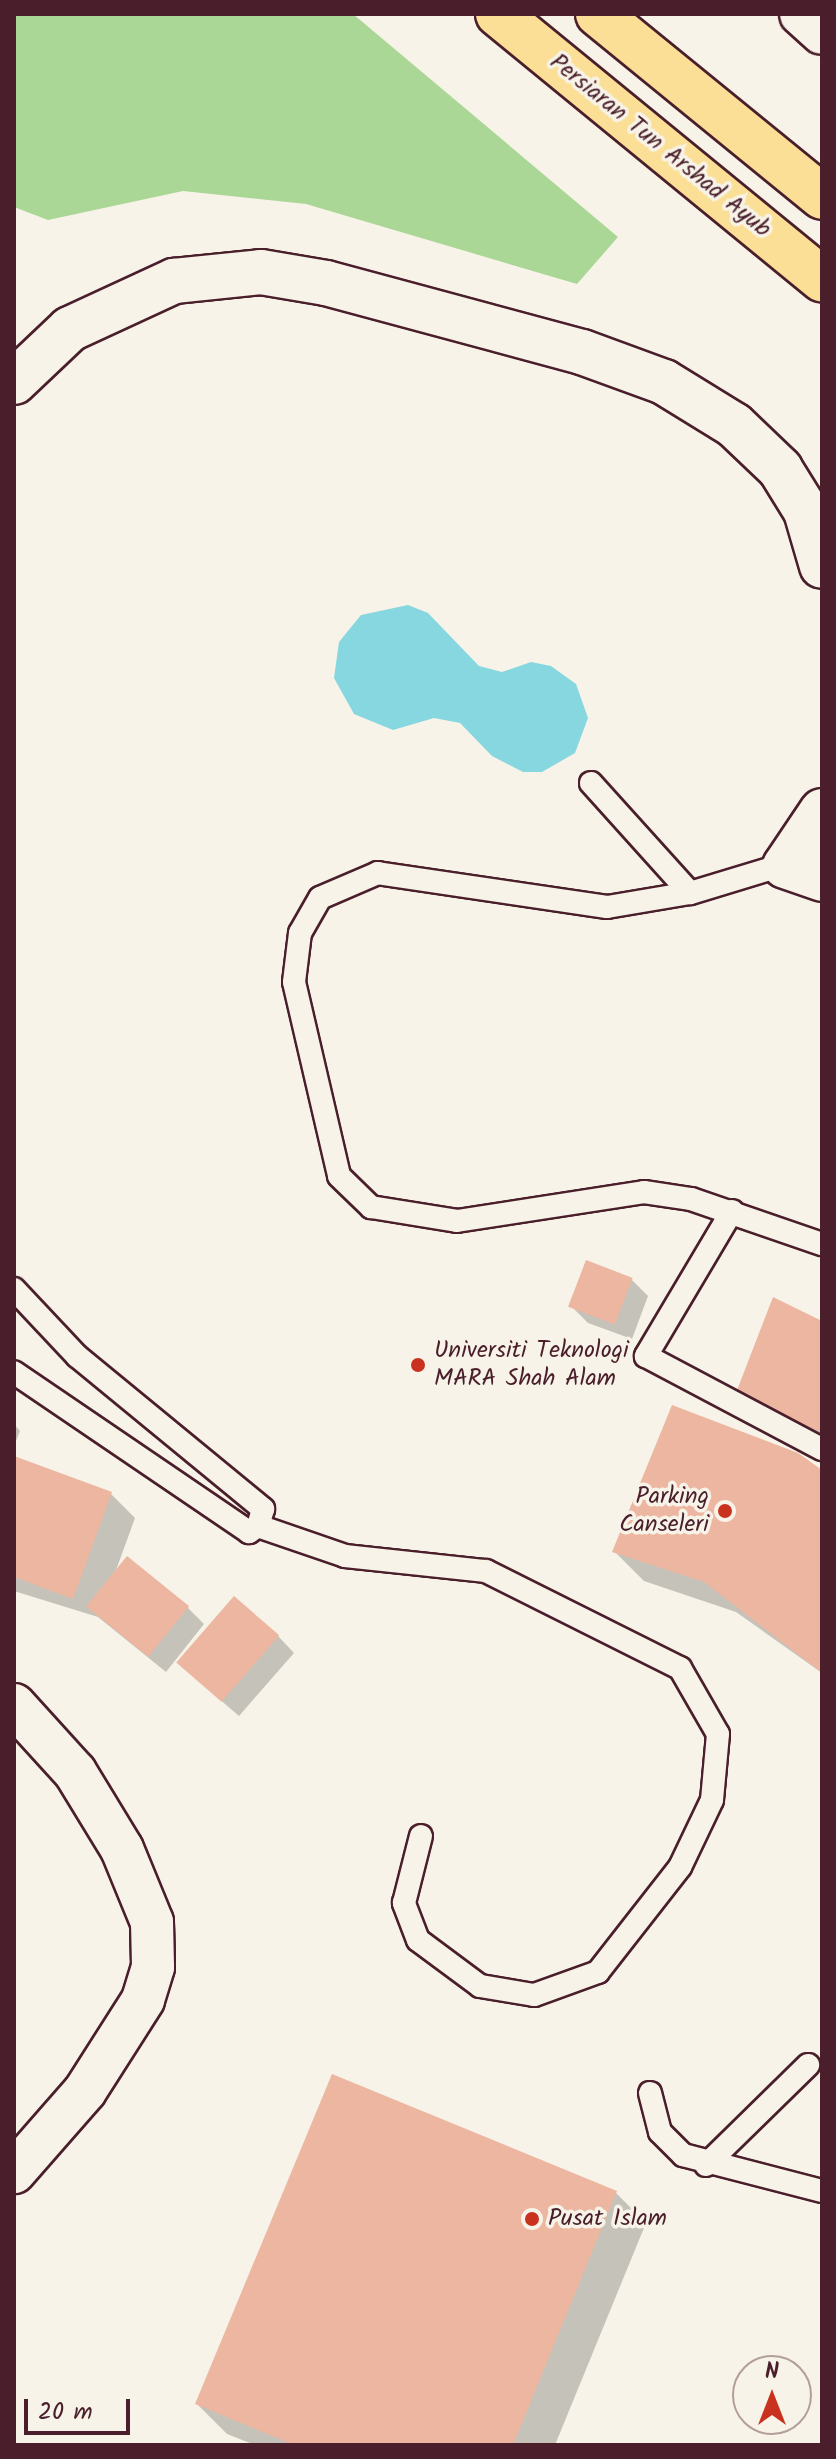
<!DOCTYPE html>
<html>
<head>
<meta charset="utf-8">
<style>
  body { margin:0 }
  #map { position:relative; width:836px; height:2459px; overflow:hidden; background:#f7f3e8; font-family:Kalam,sans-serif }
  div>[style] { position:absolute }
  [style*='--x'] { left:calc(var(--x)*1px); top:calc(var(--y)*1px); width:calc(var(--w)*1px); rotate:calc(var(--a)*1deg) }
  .green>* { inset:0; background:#abd796 }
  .water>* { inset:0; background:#86d7e0 }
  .shadow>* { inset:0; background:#0003 }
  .building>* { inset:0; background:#ecb6a1; transform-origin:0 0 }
  .roads { filter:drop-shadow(2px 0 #4a1f2b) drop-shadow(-2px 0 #4a1f2b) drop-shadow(0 2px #4a1f2b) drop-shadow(0 -2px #4a1f2b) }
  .service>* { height:22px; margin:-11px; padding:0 11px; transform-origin:11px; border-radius:11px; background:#f7f3e8 }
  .minor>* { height:42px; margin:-21px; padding:0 21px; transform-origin:21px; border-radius:21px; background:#f7f3e8 }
  .tertiary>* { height:44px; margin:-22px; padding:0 22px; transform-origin:22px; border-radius:22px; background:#f7f3e8 }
  .primary>* { height:44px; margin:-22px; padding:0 22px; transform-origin:22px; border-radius:22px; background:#fbdf96 }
  .dots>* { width:22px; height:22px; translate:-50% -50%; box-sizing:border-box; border:4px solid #f7f3e8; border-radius:50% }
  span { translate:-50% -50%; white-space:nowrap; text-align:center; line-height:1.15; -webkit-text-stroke:7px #f7f3e8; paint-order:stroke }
  .street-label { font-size:24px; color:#4a1f2b }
  .poi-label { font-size:24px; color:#4a1f2b }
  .left { translate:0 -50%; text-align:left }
  .right { translate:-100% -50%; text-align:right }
  .frame { position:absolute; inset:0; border:16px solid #4a1f2b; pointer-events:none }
  .north { position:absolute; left:732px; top:2355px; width:80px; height:80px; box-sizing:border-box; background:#f7f3e8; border:2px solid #b29e9c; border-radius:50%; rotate:0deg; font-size:22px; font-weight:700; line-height:32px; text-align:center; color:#4a1f2b }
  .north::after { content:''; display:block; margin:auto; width:28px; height:36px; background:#c8321e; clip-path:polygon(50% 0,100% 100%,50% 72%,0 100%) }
  .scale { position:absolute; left:24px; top:2399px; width:106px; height:36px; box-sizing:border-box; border:4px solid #4a1f2b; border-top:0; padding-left:10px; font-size:24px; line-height:28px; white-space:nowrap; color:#4a1f2b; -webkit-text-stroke:6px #f7f3e8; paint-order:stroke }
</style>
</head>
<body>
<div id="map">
  <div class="green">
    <div style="clip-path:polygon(14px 14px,353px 14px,618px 237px,577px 284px,306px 204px,183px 191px,48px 220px,14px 207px)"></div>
  </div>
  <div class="water">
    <div style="clip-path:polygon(408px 605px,428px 613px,479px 666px,502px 672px,531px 662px,551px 666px,576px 684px,588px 718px,575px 753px,542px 772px,523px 772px,492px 756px,460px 723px,434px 718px,393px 730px,354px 714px,334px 678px,339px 642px,361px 615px)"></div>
  </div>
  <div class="shadow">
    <div style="clip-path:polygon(632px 1280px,648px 1296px,632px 1339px,588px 1323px,571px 1306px)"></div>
    <div style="clip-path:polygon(822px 1323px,822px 1449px,766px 1427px)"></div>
    <div style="clip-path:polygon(14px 1424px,20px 1431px,14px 1446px)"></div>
    <div style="clip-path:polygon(14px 1458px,111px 1494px,135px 1518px,115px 1573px,187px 1607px,204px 1624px,166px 1672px,98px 1617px,14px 1591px)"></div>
    <div style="clip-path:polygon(822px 1472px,822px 1673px,736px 1612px,644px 1581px,614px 1551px)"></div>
    <div style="clip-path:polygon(278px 1636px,294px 1653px,239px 1716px,196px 1679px)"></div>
    <div style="clip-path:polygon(333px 2077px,616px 2193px,646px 2223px,555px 2445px,255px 2445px,227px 2434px,197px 2404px)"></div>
  </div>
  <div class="building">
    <div style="left:586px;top:1260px;width:50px;height:50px;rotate:21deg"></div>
    <div style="clip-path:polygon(773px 1297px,822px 1321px,822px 1432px,734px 1398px)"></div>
    <div style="clip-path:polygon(672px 1405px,798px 1453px,822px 1470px,822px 1673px,704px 1582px,612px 1552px)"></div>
    <div style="clip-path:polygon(14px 1456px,112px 1492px,73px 1599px,14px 1577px)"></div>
    <div style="left:127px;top:1556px;width:80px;height:65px;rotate:39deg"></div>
    <div style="left:234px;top:1596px;width:60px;height:88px;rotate:41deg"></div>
    <div style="clip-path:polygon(332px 2074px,617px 2191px,513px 2445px,294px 2445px,195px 2404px)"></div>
  </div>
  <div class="roads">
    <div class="service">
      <div style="--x:591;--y:783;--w:148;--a:48"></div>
      <div style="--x:822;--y:853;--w:138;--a:163.1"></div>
      <div style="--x:690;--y:893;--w:84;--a:170.4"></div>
      <div style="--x:607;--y:907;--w:232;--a:-171.6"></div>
      <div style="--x:378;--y:873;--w:63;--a:156.7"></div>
      <div style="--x:320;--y:898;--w:40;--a:119.7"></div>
      <div style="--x:300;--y:933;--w:49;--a:97"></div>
      <div style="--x:294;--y:982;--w:199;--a:76.9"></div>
      <div style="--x:339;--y:1176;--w:45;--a:44.1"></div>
      <div style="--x:371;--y:1207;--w:87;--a:9.2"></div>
      <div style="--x:457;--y:1221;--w:189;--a:-8.8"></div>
      <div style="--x:644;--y:1192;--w:48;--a:8.5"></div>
      <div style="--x:691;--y:1199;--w:139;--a:19"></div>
      <div style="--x:732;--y:1211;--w:169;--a:120.7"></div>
      <div style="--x:646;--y:1356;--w:199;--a:27.9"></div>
      <div style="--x:14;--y:1289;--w:92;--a:46.8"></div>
      <div style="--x:77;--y:1356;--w:241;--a:39.4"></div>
      <div style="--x:263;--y:1509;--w:18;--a:106"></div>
      <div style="--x:258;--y:1526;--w:11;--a:146"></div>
      <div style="--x:249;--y:1532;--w:284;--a:-145.8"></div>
      <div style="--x:258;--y:1526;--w:92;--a:19"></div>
      <div style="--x:345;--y:1556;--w:142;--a:6.1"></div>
      <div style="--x:486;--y:1571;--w:217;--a:26.6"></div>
      <div style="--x:680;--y:1668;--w:76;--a:60.1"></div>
      <div style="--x:718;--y:1734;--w:66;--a:95.2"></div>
      <div style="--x:712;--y:1800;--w:74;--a:115.5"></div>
      <div style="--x:680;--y:1867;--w:133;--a:128"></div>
      <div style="--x:598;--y:1972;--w:68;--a:160.2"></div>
      <div style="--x:534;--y:1995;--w:55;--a:-170.5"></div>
      <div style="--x:480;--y:1986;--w:77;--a:-143.4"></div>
      <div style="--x:418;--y:1940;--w:40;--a:-111"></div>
      <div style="--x:404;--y:1903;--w:69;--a:-75.8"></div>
      <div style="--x:650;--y:2093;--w:40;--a:75.6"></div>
      <div style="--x:660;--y:2132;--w:33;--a:45"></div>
      <div style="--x:683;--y:2155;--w:144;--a:14.5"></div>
      <div style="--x:706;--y:2165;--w:143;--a:-44.4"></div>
    </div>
    <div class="minor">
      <div style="--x:801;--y:14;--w:28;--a:42"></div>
      <div style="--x:14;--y:1705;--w:91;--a:47.7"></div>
      <div style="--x:75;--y:1772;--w:90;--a:58.6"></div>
      <div style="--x:122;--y:1849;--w:79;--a:67.7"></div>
      <div style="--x:152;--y:1922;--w:45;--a:88.7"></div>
      <div style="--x:153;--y:1967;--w:34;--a:107"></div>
      <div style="--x:143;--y:2000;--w:108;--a:122.5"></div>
      <div style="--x:85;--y:2091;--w:108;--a:131.2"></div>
    </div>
    <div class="tertiary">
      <div style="--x:14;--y:382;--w:77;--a:-43.4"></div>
      <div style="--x:70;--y:329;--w:115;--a:-24.8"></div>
      <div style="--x:174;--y:281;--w:87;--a:-5.9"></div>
      <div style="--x:261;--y:272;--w:66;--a:9.6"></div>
      <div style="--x:326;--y:283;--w:265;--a:15.1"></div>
      <div style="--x:582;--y:352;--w:87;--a:20.1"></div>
      <div style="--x:664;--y:382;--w:82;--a:31.6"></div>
      <div style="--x:734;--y:425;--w:64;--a:43.7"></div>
      <div style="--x:780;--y:469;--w:49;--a:58.2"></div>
      <div style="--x:806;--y:511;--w:57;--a:73.8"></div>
      <div style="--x:822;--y:811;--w:66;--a:123.9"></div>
      <div style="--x:785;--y:866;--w:39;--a:19"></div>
    </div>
    <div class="primary">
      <div style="--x:498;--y:14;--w:419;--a:39.3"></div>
      <div style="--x:598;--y:14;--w:289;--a:39.2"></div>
    </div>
  </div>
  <div class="dots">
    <div style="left:418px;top:1365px;background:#c8321e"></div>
    <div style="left:725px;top:1511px;background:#c8321e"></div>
    <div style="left:532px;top:2219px;background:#c8321e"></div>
  </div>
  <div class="street-label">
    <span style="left:660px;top:146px;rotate:39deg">Persiaran Tun Arshad Ayub</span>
  </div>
  <div class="poi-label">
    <span class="left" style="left:434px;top:1365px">Universiti Teknologi<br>MARA Shah Alam</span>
    <span class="right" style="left:709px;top:1511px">Parking<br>Canseleri</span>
    <span class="left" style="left:548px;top:2219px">Pusat Islam</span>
  </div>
  <div class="frame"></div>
  <div class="north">N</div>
  <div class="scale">20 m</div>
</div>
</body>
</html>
